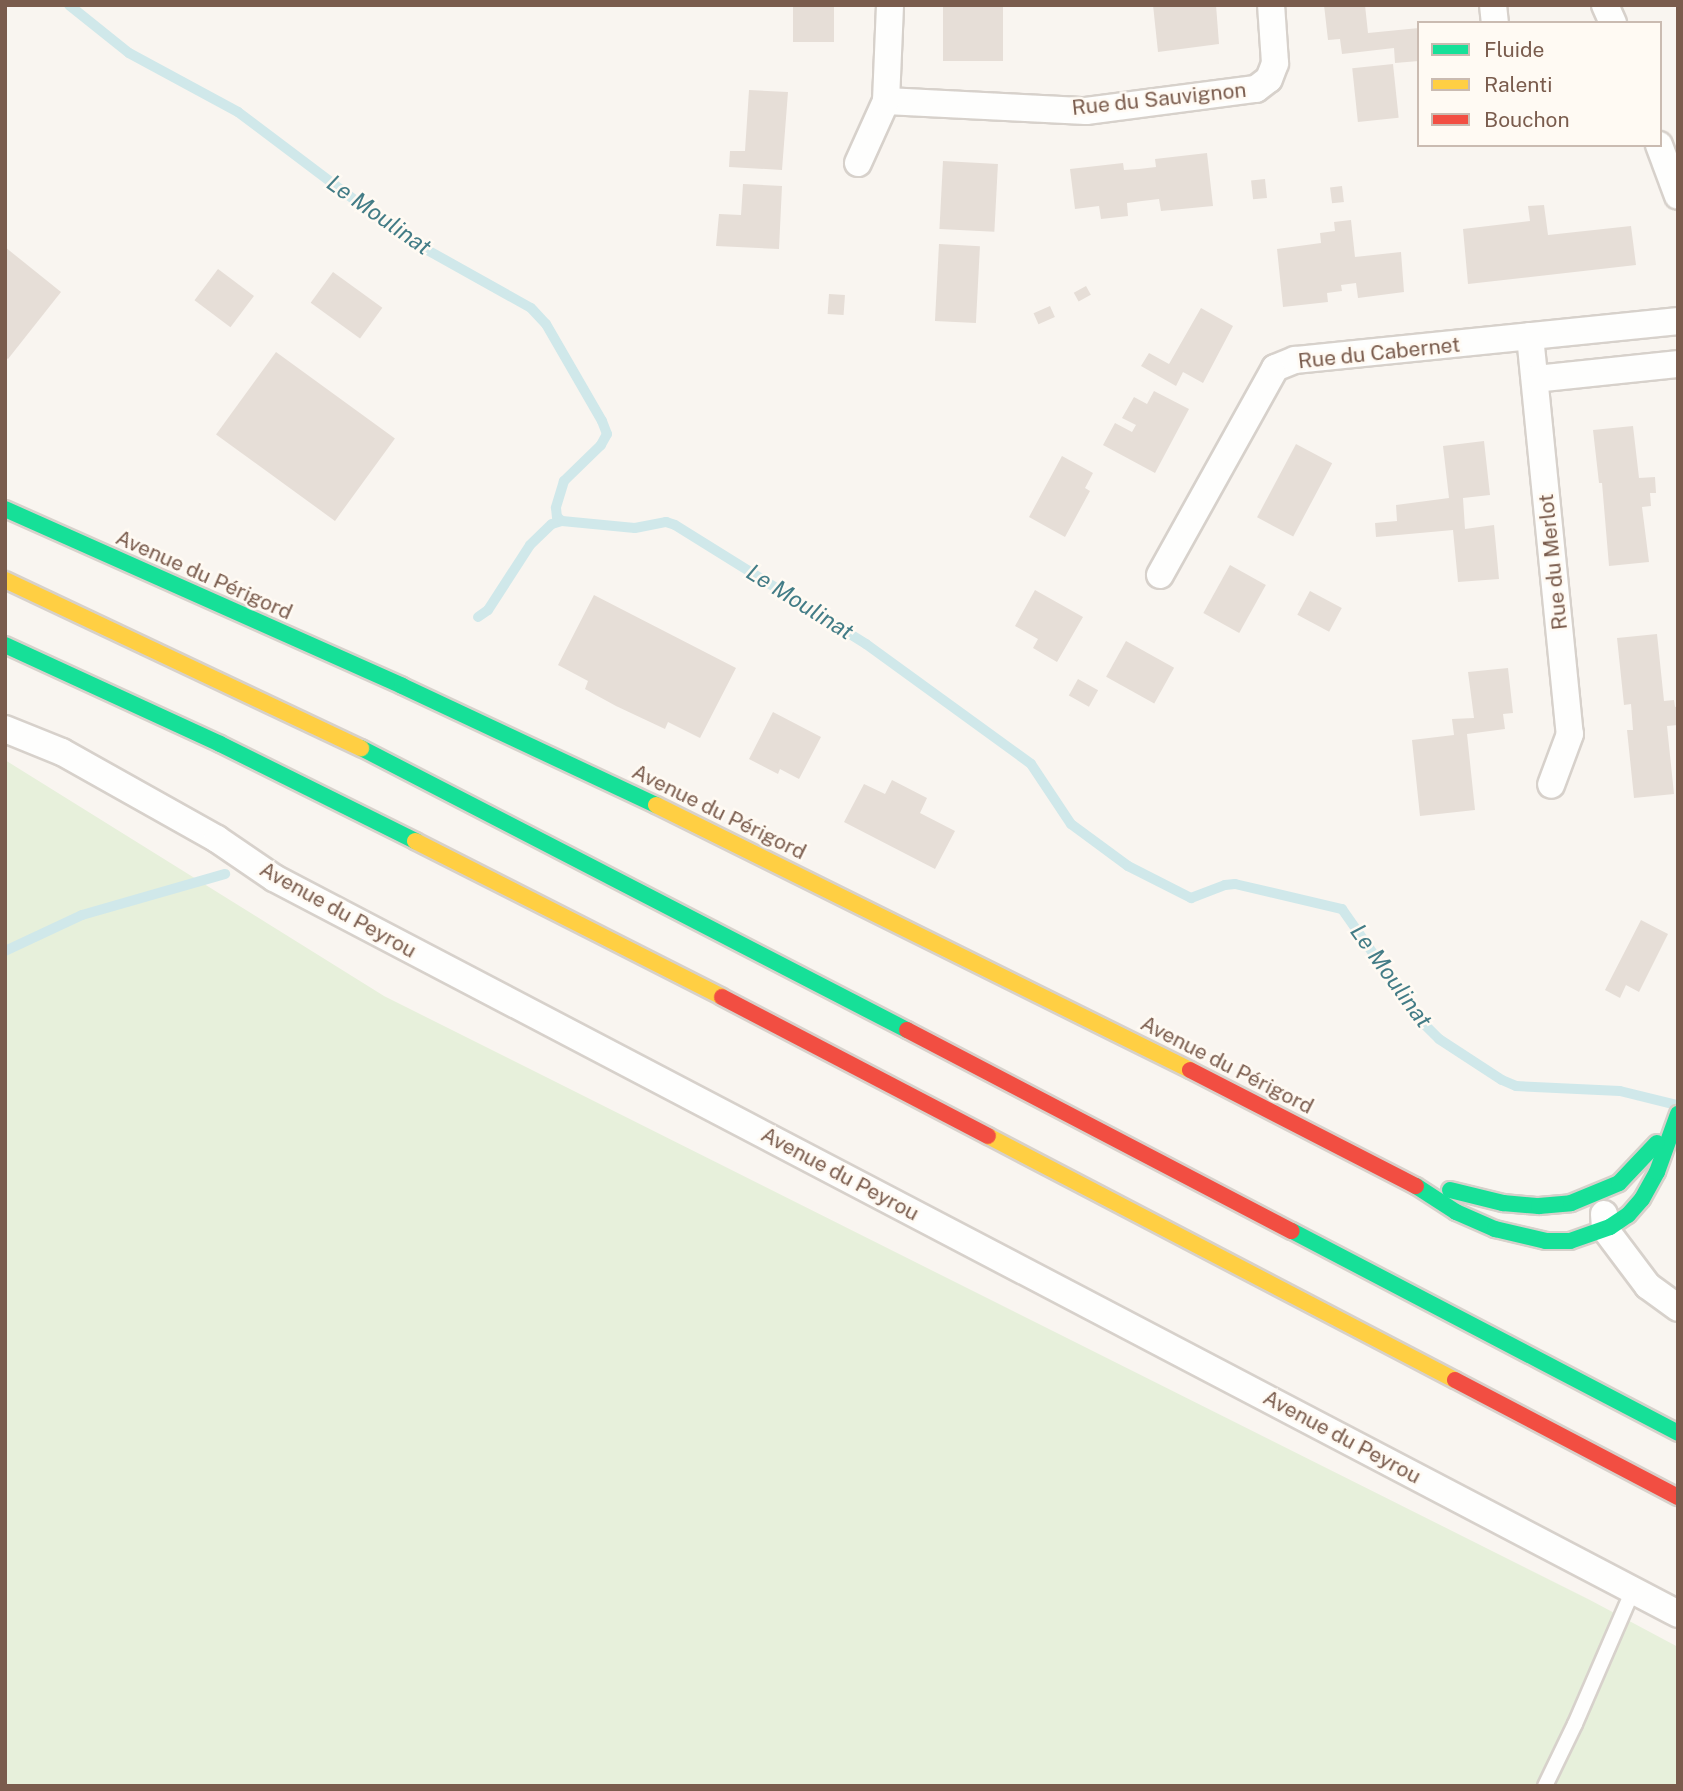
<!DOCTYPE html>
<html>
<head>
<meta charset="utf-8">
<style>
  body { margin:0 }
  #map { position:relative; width:1683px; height:1791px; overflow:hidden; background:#f9f5f0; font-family:"Public Sans",sans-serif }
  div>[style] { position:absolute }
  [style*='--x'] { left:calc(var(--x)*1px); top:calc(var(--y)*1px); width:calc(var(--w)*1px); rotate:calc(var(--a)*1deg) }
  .green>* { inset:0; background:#e7f0db }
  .stream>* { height:10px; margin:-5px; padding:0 5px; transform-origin:5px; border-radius:5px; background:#d0e8ea }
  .building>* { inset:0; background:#e6ded7; transform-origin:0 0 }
  .roads { filter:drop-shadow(2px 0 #d7d1cb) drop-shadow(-2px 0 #d7d1cb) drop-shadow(0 2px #d7d1cb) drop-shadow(0 -2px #d7d1cb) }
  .lane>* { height:14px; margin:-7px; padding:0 7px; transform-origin:7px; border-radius:7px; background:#fefefd }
  .street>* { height:26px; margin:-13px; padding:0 13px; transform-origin:13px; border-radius:13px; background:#fefefd }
  .fast>* { height:16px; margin:-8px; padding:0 8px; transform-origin:8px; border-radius:8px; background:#16e098 }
  .slow>* { height:16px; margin:-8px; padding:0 8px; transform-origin:8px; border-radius:8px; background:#ffcf43 }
  .jam>* { height:16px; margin:-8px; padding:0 8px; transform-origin:8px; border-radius:8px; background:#f24e42 }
  span { translate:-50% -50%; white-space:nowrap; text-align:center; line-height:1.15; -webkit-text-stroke:5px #fffaf3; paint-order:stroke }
  .street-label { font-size:21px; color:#7a5c4d }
  .water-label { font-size:23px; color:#437c86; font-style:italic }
  .frame { position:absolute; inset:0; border:7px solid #7a5c4d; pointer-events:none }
  .legend { position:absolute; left:1417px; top:21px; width:245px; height:126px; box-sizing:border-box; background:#fffaf3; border:2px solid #cabbb1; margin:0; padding:9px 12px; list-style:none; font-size:21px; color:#7a5c4d }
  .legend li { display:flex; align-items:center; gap:14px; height:35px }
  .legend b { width:35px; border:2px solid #cabbb1 }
</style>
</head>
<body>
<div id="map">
  <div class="green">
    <div style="clip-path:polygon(5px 760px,384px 996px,1590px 1600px,1678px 1647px,1678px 1786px,5px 1786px)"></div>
  </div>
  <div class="stream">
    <div style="--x:69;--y:5;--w:77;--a:38.7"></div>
    <div style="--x:129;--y:53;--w:124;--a:28.4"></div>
    <div style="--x:238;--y:112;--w:208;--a:37"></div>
    <div style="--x:404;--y:237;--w:145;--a:29.2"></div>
    <div style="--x:531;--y:308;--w:22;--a:47"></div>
    <div style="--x:546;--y:324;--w:112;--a:60"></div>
    <div style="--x:602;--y:421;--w:14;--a:69"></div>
    <div style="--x:607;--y:434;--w:13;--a:119"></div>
    <div style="--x:601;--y:445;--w:52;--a:135.8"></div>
    <div style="--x:564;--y:481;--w:28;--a:107"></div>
    <div style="--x:556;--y:508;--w:9;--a:84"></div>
    <div style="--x:557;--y:517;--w:6;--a:39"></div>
    <div style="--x:478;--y:617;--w:12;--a:-35"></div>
    <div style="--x:488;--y:610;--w:77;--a:-57.1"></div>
    <div style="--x:530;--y:545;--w:30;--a:-44"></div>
    <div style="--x:552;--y:524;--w:10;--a:-17"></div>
    <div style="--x:562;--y:521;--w:73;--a:5.5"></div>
    <div style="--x:635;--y:528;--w:32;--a:-11"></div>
    <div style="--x:666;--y:522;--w:9;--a:18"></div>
    <div style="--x:675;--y:525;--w:225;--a:31.9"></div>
    <div style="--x:866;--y:644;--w:204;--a:36"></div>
    <div style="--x:1031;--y:764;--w:72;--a:56.3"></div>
    <div style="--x:1071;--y:824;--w:71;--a:36.4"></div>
    <div style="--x:1128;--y:866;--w:71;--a:26.9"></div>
    <div style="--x:1191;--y:898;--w:36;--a:-21"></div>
    <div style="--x:1225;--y:885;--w:10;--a:-6"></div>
    <div style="--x:1235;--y:884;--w:110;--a:13.2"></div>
    <div style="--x:1342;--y:909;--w:134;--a:55"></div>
    <div style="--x:1419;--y:1019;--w:28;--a:45"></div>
    <div style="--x:1439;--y:1039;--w:75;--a:33.1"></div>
    <div style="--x:1502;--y:1080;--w:15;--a:23"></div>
    <div style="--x:1516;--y:1086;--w:104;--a:2.8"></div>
    <div style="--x:1620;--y:1091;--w:59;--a:13.8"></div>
    <div style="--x:5;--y:951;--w:85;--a:-25.1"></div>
    <div style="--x:82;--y:915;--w:149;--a:-16"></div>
  </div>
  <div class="building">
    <div style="left:793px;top:5px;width:41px;height:37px"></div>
    <div style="left:943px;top:5px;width:60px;height:56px"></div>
    <div style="clip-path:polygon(1153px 5px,1216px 5px,1219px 44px,1158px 52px)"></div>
    <div style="clip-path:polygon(1324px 5px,1365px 5px,1368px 33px,1419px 28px,1419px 61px,1395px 63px,1394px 48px,1342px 54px,1340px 39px,1328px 40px)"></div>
    <div style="left:1393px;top:64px;width:54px;height:41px;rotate:84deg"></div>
    <div style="clip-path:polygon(749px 90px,788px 92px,782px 170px,729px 167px,730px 151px,745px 151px)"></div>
    <div style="clip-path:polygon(1207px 153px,1213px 206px,1161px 211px,1159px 199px,1142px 201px,1127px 203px,1128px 216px,1101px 219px,1099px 206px,1075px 209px,1070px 169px,1123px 163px,1124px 170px,1139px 169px,1156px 167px,1155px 159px)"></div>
    <div style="left:943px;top:161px;width:55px;height:68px;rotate:3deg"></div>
    <div style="left:1265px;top:179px;width:19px;height:14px;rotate:84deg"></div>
    <div style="clip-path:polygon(743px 184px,782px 186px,779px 249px,716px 246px,719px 214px,741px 215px)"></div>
    <div style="left:1342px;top:186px;width:16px;height:12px;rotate:83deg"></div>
    <div style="clip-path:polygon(1544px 205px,1548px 235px,1631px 226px,1636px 265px,1468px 284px,1463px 229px,1530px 221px,1528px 206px)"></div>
    <div style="clip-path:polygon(1351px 220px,1355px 257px,1401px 252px,1404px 292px,1358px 298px,1356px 283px,1341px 285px,1342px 291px,1327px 293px,1328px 302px,1283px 307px,1277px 249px,1321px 243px,1320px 233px,1335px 231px,1334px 222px)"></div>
    <div style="left:939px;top:244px;width:41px;height:77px;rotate:3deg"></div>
    <div style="clip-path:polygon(5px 247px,61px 292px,8px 359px,5px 357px)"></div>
    <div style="left:218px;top:269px;width:45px;height:39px;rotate:37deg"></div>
    <div style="left:333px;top:272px;width:61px;height:38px;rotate:36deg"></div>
    <div style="left:1086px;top:286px;width:10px;height:14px;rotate:61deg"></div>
    <div style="left:829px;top:294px;width:16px;height:20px;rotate:4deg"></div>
    <div style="left:1050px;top:306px;width:12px;height:18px;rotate:66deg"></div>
    <div style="clip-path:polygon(1201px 308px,1233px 326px,1203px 383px,1183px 372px,1176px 386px,1141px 366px,1149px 353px,1169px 364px)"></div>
    <div style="left:276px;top:352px;width:147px;height:102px;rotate:36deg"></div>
    <div style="clip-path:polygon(1154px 391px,1189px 409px,1155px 473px,1103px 445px,1115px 423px,1132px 432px,1136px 425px,1122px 418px,1134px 397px,1147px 404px)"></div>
    <div style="clip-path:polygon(1633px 426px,1639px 478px,1655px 477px,1656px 493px,1650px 493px,1651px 506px,1642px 507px,1649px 562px,1609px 566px,1602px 483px,1599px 483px,1593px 430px)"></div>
    <div style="clip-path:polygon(1484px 441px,1490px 495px,1463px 498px,1465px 529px,1494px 525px,1499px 579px,1458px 582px,1453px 530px,1376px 537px,1375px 523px,1397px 521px,1396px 505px,1449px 498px,1443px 446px)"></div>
    <div style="left:1296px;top:444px;width:41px;height:83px;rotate:28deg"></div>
    <div style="clip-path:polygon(1062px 456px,1093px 473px,1085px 488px,1090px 491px,1065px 537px,1029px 517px)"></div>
    <div style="left:1230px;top:565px;width:41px;height:55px;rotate:29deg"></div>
    <div style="clip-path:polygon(1035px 590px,1083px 617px,1057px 662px,1033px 648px,1038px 639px,1015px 626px)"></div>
    <div style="left:1310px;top:591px;width:36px;height:27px;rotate:28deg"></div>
    <div style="clip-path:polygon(594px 595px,736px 668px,700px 738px,668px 722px,665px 729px,616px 706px,585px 689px,588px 681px,558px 665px)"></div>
    <div style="clip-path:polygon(1657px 634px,1664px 701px,1674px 700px,1675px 707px,1678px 706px,1678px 725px,1667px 726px,1674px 794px,1634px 798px,1627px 730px,1633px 730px,1631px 704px,1624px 705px,1617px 638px)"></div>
    <div style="left:1126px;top:641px;width:55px;height:41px;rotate:29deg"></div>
    <div style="clip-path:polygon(1508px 668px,1513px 713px,1503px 714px,1505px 729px,1467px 734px,1475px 810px,1420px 816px,1412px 740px,1454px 735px,1452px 719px,1474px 718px,1468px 672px)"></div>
    <div style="left:1078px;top:679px;width:23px;height:19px;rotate:29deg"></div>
    <div style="clip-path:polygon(773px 712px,821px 737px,799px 779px,780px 769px,778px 774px,749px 759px)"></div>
    <div style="clip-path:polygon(892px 780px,927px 798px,920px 813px,955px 831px,935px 869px,844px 822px,864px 784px,885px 794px)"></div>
    <div style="clip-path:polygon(1641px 920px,1668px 934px,1639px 992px,1626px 985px,1620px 998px,1605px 990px)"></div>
  </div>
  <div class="roads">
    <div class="lane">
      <div style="--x:1545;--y:1786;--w:69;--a:-64.2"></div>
      <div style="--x:1575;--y:1724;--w:146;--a:-66.6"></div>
    </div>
    <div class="street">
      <div style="--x:1493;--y:5;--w:18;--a:84"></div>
      <div style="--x:1605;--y:5;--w:20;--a:66"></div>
      <div style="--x:886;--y:101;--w:200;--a:2.9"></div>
      <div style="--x:1086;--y:111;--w:171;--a:-7.4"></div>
      <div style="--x:1256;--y:89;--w:16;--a:-38"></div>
      <div style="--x:1269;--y:79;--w:17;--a:-69"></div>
      <div style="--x:1275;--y:63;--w:58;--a:-93.9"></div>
      <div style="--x:1659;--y:145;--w:54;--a:69.6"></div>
      <div style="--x:858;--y:163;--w:68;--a:-65.7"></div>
      <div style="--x:886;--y:101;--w:96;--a:-87.6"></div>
      <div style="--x:1530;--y:336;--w:400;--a:84.3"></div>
      <div style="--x:1570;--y:734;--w:54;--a:110.4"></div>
      <div style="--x:1535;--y:379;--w:144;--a:-6"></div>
      <div style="--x:1160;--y:575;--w:237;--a:-60.9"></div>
      <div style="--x:1275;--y:368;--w:22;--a:-22"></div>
      <div style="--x:1295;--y:360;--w:385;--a:-5.8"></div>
      <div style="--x:5;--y:729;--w:61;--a:22"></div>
      <div style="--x:62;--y:752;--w:178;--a:29.3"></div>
      <div style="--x:217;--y:839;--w:69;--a:34.4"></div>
      <div style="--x:274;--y:878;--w:1585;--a:27.66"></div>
      <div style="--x:1604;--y:1214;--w:15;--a:86"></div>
      <div style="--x:1605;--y:1229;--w:71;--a:53"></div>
      <div style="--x:1648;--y:1286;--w:37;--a:36"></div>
    </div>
    <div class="fast">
      <div style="--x:5;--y:509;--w:435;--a:24"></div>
      <div style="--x:402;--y:686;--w:280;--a:25.1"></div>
      <div style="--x:5;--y:645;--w:237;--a:24.7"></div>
      <div style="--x:220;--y:744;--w:218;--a:26.4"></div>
      <div style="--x:361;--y:748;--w:615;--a:27.32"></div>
      <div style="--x:1416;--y:1186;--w:48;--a:33"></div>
      <div style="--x:1456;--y:1212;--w:43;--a:23.6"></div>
      <div style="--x:1495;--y:1229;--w:52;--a:13.2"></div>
      <div style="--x:1546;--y:1241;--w:24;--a:0"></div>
      <div style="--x:1570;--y:1241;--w:42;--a:-19.3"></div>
      <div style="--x:1610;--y:1227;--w:22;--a:-34"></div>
      <div style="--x:1628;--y:1215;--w:21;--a:-49"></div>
      <div style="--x:1642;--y:1199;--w:31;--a:-61"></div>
      <div style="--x:1657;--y:1172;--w:62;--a:-70.1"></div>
      <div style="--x:1450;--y:1190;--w:55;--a:13.8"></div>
      <div style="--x:1503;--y:1203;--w:36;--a:5"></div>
      <div style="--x:1539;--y:1206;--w:32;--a:-5"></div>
      <div style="--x:1571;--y:1203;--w:52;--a:-22.6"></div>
      <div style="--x:1619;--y:1183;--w:55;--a:-46.5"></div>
      <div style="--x:1292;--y:1231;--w:436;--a:27.6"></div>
    </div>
    <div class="slow">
      <div style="--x:5;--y:580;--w:394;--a:25.3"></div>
      <div style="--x:656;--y:805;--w:596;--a:26.39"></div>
      <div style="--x:415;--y:841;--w:344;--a:26.9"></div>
      <div style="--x:988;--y:1136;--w:527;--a:27.59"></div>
    </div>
    <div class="jam">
      <div style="--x:722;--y:997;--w:300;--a:27.6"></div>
      <div style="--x:907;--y:1030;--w:434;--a:27.6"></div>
      <div style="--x:1190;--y:1070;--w:254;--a:27.2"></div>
      <div style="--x:1455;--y:1380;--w:252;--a:27.7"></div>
    </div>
  </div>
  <div class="street-label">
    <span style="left:1159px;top:99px;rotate:-6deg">Rue du Sauvignon</span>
    <span style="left:1379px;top:353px;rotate:-6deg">Rue du Cabernet</span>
    <span style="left:1553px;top:562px;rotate:-96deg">Rue du Merlot</span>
    <span style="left:204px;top:575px;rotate:24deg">Avenue du Périgord</span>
    <span style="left:719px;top:812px;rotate:26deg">Avenue du Périgord</span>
    <span style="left:338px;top:910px;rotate:29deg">Avenue du Peyrou</span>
    <span style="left:1227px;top:1065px;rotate:27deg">Avenue du Périgord</span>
    <span style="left:840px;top:1174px;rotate:28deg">Avenue du Peyrou</span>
    <span style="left:1342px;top:1437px;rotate:28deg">Avenue du Peyrou</span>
  </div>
  <div class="water-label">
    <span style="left:379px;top:215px;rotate:35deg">Le Moulinat</span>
    <span style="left:800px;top:602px;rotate:32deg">Le Moulinat</span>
    <span style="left:1391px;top:976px;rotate:54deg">Le Moulinat</span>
  </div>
  <div class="frame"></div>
  <ul class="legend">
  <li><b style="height:9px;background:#16e098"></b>Fluide</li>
  <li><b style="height:9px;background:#ffcf43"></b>Ralenti</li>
  <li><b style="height:9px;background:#f24e42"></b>Bouchon</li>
  </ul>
</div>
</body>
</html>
